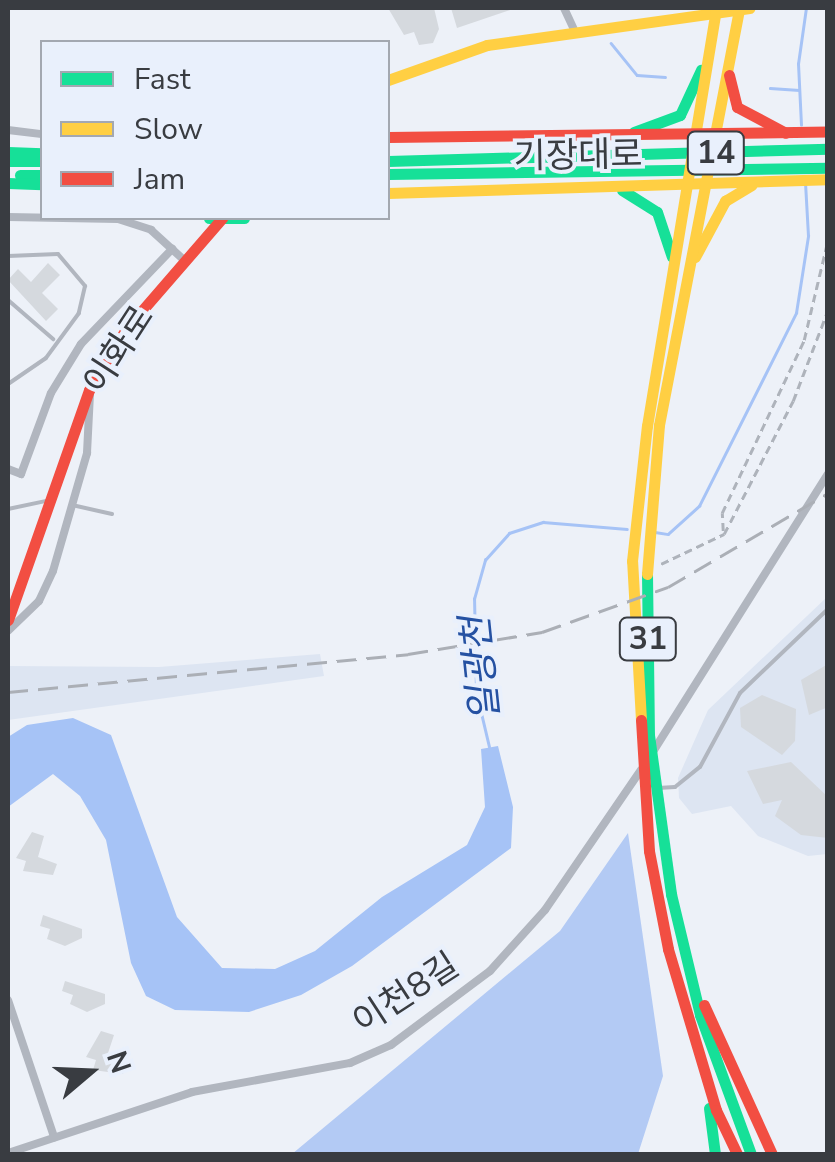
<!DOCTYPE html>
<html>
<head>
<meta charset="utf-8">
<style>
  body { margin:0 }
  #map { position:relative; width:835px; height:1162px; overflow:hidden; background:#edf1f8; font-family:"Nunito Sans","Noto Sans KR",sans-serif }
  div>[style] { position:absolute }
  [style*='--x'] { left:calc(var(--x)*1px); top:calc(var(--y)*1px); width:calc(var(--w)*1px); rotate:calc(var(--a)*1deg) }
  .built>* { inset:0; background:#dde5f2 }
  .forest>* { inset:0; background:#b3caf4 }
  .water>* { inset:0; background:#a6c3f6 }
  .stream>* { height:2.5px; margin:-1.25px; padding:0 1.25px; transform-origin:1.25px; border-radius:1.25px; background:#a6c3f6 }
  .building>* { inset:0; background:#d5d9de }
  .path>* { height:2.5px; margin-top:-1.25px; transform-origin:0; background:repeating-linear-gradient(90deg,#aeb3bb 0 8px,transparent 0 13px) }
  .lane>* { height:4px; margin:-2px; padding:0 2px; transform-origin:2px; border-radius:2px; background:#b1b6bf }
  .street>* { height:8px; margin:-4px; padding:0 4px; transform-origin:4px; border-radius:4px; background:#b1b6bf }
  .fast>* { height:11px; margin:-5.5px; padding:0 5.5px; transform-origin:5.5px; border-radius:5.5px; background:#16e098 }
  .slow>* { height:11px; margin:-5.5px; padding:0 5.5px; transform-origin:5.5px; border-radius:5.5px; background:#ffcf43 }
  .jam>* { height:11px; margin:-5.5px; padding:0 5.5px; transform-origin:5.5px; border-radius:5.5px; background:#f24e42 }
  .rail>* { height:2.5px; margin-top:-1.25px; transform-origin:0; background:repeating-linear-gradient(90deg,#abafb6 0 20px,transparent 0 30px) }
  span { translate:-50% -50%; white-space:nowrap; text-align:center; line-height:1.15; -webkit-text-stroke:8px #e9f0fc; paint-order:stroke }
  .shield-label span { padding:2px 8px; background:#e9f0fc; border:2px solid; border-radius:8px; -webkit-text-stroke-width:0 }
  .shield-label { font-size:32px; color:#393c41; font-weight:700 }
  .street-label { font-size:35px; color:#393c41 }
  .water-label { font-size:38px; color:#2551a2; font-style:italic }
  .frame { position:absolute; inset:0; border:10px solid #393c41; pointer-events:none }
  .legend { position:absolute; left:40px; top:40px; width:350px; height:180px; box-sizing:border-box; background:#e9f0fc; border:2px solid #a3a8b1; margin:0; padding:12px 18px; list-style:none; font-size:30px; color:#393c41 }
  .legend li { display:flex; align-items:center; gap:20px; height:50px }
  .legend b { width:50px; border:2px solid #a3a8b1 }
  .north { position:absolute; left:40px; top:1022px; width:100px; height:100px; -webkit-text-stroke:8px #e9f0fc; paint-order:stroke; rotate:71deg; font-size:28px; font-weight:700; line-height:40px; text-align:center; color:#393c41 }
  .north::after { content:''; display:block; margin:auto; width:35px; height:45px; background:#393c41; clip-path:polygon(50% 0,100% 100%,50% 72%,0 100%) }
</style>
</head>
<body>
<div id="map">
  <div class="built">
    <div style="clip-path:polygon(827px 597px,827px 854px,808px 856px,758px 836px,731px 806px,692px 814px,679px 798px,678px 778px,708px 710px)"></div>
    <div style="clip-path:polygon(320px 654px,324px 676px,8px 720px,8px 666px,159px 667px)"></div>
  </div>
  <div class="forest">
    <div style="clip-path:polygon(628px 833px,663px 1076px,638px 1154px,292px 1154px,560px 931px)"></div>
  </div>
  <div class="water">
    <div style="clip-path:polygon(73px 718px,111px 735px,177px 917px,222px 968px,275px 969px,315px 951px,382px 897px,467px 845px,485px 807px,481px 749px,498px 746px,513px 807px,511px 848px,352px 966px,301px 995px,249px 1012px,175px 1010px,146px 996px,131px 963px,106px 840px,80px 796px,53px 774px,8px 807px,8px 737px,27px 725px)"></div>
  </div>
  <div class="stream">
    <div style="--x:611;--y:43;--w:41;--a:50.9"></div>
    <div style="--x:637;--y:75;--w:28;--a:4"></div>
    <div style="--x:770;--y:88;--w:29;--a:4"></div>
    <div style="--x:801;--y:125;--w:61;--a:-92.8"></div>
    <div style="--x:798;--y:64;--w:57;--a:-81.9"></div>
    <div style="--x:655;--y:532;--w:13;--a:9"></div>
    <div style="--x:668;--y:534;--w:42;--a:-42.1"></div>
    <div style="--x:699;--y:506;--w:216;--a:-63.3"></div>
    <div style="--x:796;--y:313;--w:78;--a:-81.1"></div>
    <div style="--x:808;--y:236;--w:53;--a:-93.2"></div>
    <div style="--x:489;--y:747;--w:57;--a:-103.3"></div>
    <div style="--x:476;--y:692;--w:93;--a:-91.2"></div>
    <div style="--x:474;--y:599;--w:41;--a:-74.2"></div>
    <div style="--x:485;--y:560;--w:36;--a:-48"></div>
    <div style="--x:509;--y:533;--w:36;--a:-18"></div>
    <div style="--x:543;--y:522;--w:84;--a:4.8"></div>
  </div>
  <div class="building">
    <div style="clip-path:polygon(388px 8px,434px 8px,439px 29px,433px 43px,419px 45px,414px 32px,404px 35px)"></div>
    <div style="clip-path:polygon(451px 8px,513px 8px,513px 9px,457px 28px)"></div>
    <div style="clip-path:polygon(48px 263px,60px 275px,42px 293px,58px 309px,46px 321px,8px 280px,18px 269px,31px 282px)"></div>
    <div style="clip-path:polygon(828px 664px,828px 707px,809px 715px,801px 680px)"></div>
    <div style="clip-path:polygon(762px 695px,796px 709px,795px 741px,782px 755px,741px 727px,740px 708px)"></div>
    <div style="clip-path:polygon(791px 762px,828px 797px,828px 838px,801px 835px,775px 816px,782px 800px,763px 804px,747px 771px)"></div>
    <div style="clip-path:polygon(32px 832px,44px 836px,38px 857px,57px 864px,53px 875px,23px 871px,26px 861px,16px 858px)"></div>
    <div style="clip-path:polygon(43px 915px,82px 929px,82px 938px,65px 946px,47px 939px,50px 929px,40px 926px)"></div>
    <div style="clip-path:polygon(65px 981px,105px 994px,105px 1004px,87px 1012px,70px 1004px,73px 995px,62px 991px)"></div>
    <div style="clip-path:polygon(101px 1031px,114px 1035px,107px 1056px,127px 1063px,123px 1074px,93px 1070px,96px 1060px,86px 1057px)"></div>
  </div>
  <div class="path">
    <div style="--x:723;--y:531;--w:18;--a:-93"></div>
    <div style="--x:722;--y:513;--w:191;--a:-64.6"></div>
    <div style="--x:804;--y:340;--w:104;--a:-76.6"></div>
    <div style="--x:661;--y:564;--w:70;--a:-25.5"></div>
    <div style="--x:724;--y:534;--w:150;--a:-62.6"></div>
    <div style="--x:793;--y:401;--w:97;--a:-69"></div>
  </div>
  <div class="lane">
    <div style="--x:8;--y:256;--w:50;--a:-2.3"></div>
    <div style="--x:58;--y:254;--w:42;--a:49.8"></div>
    <div style="--x:85;--y:286;--w:28;--a:103"></div>
    <div style="--x:79;--y:313;--w:56;--a:126.3"></div>
    <div style="--x:46;--y:358;--w:46;--a:145.6"></div>
    <div style="--x:8;--y:300;--w:60;--a:40.9"></div>
    <div style="--x:72;--y:505;--w:41;--a:12.7"></div>
    <div style="--x:8;--y:509;--w:38;--a:-12"></div>
    <div style="--x:658;--y:788;--w:17;--a:-3"></div>
    <div style="--x:675;--y:787;--w:32;--a:-39"></div>
    <div style="--x:700;--y:767;--w:84;--a:-61.6"></div>
    <div style="--x:740;--y:693;--w:122;--a:-43.7"></div>
  </div>
  <div class="street">
    <div style="--x:564;--y:8;--w:23;--a:65"></div>
    <div style="--x:8;--y:130;--w:34;--a:7"></div>
    <div style="--x:8;--y:217;--w:110;--a:1"></div>
    <div style="--x:118;--y:219;--w:35;--a:18"></div>
    <div style="--x:151;--y:230;--w:45;--a:42.3"></div>
    <div style="--x:8;--y:469;--w:14;--a:21"></div>
    <div style="--x:21;--y:474;--w:86;--a:-69.7"></div>
    <div style="--x:51;--y:393;--w:57;--a:-58.5"></div>
    <div style="--x:81;--y:344;--w:132;--a:-46.2"></div>
    <div style="--x:8;--y:631;--w:43;--a:-44.1"></div>
    <div style="--x:39;--y:601;--w:33;--a:-65"></div>
    <div style="--x:53;--y:571;--w:123;--a:-73.9"></div>
    <div style="--x:87;--y:453;--w:60;--a:-87.1"></div>
    <div style="--x:654;--y:750;--w:326;--a:-57.8"></div>
    <div style="--x:8;--y:1000;--w:145;--a:71.4"></div>
    <div style="--x:8;--y:1153;--w:194;--a:-18.3"></div>
    <div style="--x:192;--y:1092;--w:161;--a:-10.4"></div>
    <div style="--x:350;--y:1063;--w:45;--a:-23.7"></div>
    <div style="--x:391;--y:1045;--w:124;--a:-36.8"></div>
    <div style="--x:490;--y:971;--w:82;--a:-48"></div>
    <div style="--x:545;--y:910;--w:170;--a:-55.6"></div>
  </div>
  <div class="fast">
    <div style="--x:634;--y:132;--w:49;--a:-20.3"></div>
    <div style="--x:680;--y:115;--w:50;--a:-65"></div>
    <div style="--x:8;--y:152;--w:34;--a:2"></div>
    <div style="--x:8;--y:161;--w:34;--a:0"></div>
    <div style="--x:388;--y:161;--w:440;--a:-1.6"></div>
    <div style="--x:388;--y:174;--w:440;--a:-0.8"></div>
    <div style="--x:20;--y:175;--w:22;--a:0"></div>
    <div style="--x:8;--y:183;--w:34;--a:2"></div>
    <div style="--x:622;--y:190;--w:41;--a:32.2"></div>
    <div style="--x:657;--y:212;--w:47;--a:71.6"></div>
    <div style="--x:209;--y:218;--w:35;--a:0"></div>
    <div style="--x:647;--y:574;--w:161;--a:89.3"></div>
    <div style="--x:649;--y:735;--w:161;--a:82.1"></div>
    <div style="--x:671;--y:894;--w:124;--a:76.5"></div>
    <div style="--x:700;--y:1015;--w:148;--a:69.9"></div>
    <div style="--x:709;--y:1108;--w:46;--a:82.6"></div>
  </div>
  <div class="slow">
    <div style="--x:388;--y:80;--w:105;--a:-19.5"></div>
    <div style="--x:487;--y:45;--w:265;--a:-8"></div>
    <div style="--x:388;--y:193;--w:440;--a:-1.8"></div>
    <div style="--x:695;--y:257;--w:64;--a:-61.8"></div>
    <div style="--x:725;--y:201;--w:31;--a:-31"></div>
    <div style="--x:647;--y:574;--w:149;--a:-85.4"></div>
    <div style="--x:659;--y:425;--w:425;--a:-79.1"></div>
    <div style="--x:641;--y:720;--w:159;--a:-93.2"></div>
    <div style="--x:632;--y:561;--w:136;--a:-83.7"></div>
    <div style="--x:647;--y:426;--w:424;--a:-80.6"></div>
  </div>
  <div class="jam">
    <div style="--x:729;--y:75;--w:33;--a:76"></div>
    <div style="--x:737;--y:107;--w:55;--a:28"></div>
    <div style="--x:388;--y:137;--w:440;--a:-0.7"></div>
    <div style="--x:8;--y:620;--w:244;--a:-70.6"></div>
    <div style="--x:89;--y:390;--w:71;--a:-58.8"></div>
    <div style="--x:126;--y:329;--w:147;--a:-49.1"></div>
    <div style="--x:641;--y:720;--w:131;--a:86.5"></div>
    <div style="--x:649;--y:851;--w:100;--a:79"></div>
    <div style="--x:668;--y:949;--w:168;--a:73.4"></div>
    <div style="--x:716;--y:1110;--w:49;--a:64.5"></div>
    <div style="--x:704;--y:1005;--w:164;--a:65.5"></div>
  </div>
  <div class="rail">
    <div style="--x:8;--y:692;--w:402;--a:-5.4"></div>
    <div style="--x:408;--y:654;--w:136;--a:-9.3"></div>
    <div style="--x:542;--y:632;--w:134;--a:-19.7"></div>
    <div style="--x:668;--y:587;--w:186;--a:-30.4"></div>
  </div>
  <div class="shield-label">
    <span style="left:716px;top:153px">14</span>
    <span style="left:648px;top:639px">31</span>
  </div>
  <div class="street-label">
    <span style="left:578px;top:156px;rotate:-1deg">기장대로</span>
    <span style="left:119px;top:350px;rotate:-57deg">이화로</span>
    <span style="left:406px;top:994px;rotate:-33deg">이천8길</span>
  </div>
  <div class="water-label">
    <span style="left:481px;top:669px;rotate:-96deg">일광천</span>
  </div>
  <div class="frame"></div>
  <ul class="legend">
  <li><b style="height:12px;background:#16e098"></b>Fast</li>
  <li><b style="height:12px;background:#ffcf43"></b>Slow</li>
  <li><b style="height:12px;background:#f24e42"></b>Jam</li>
  </ul>
  <div class="north">N</div>
</div>
</body>
</html>
